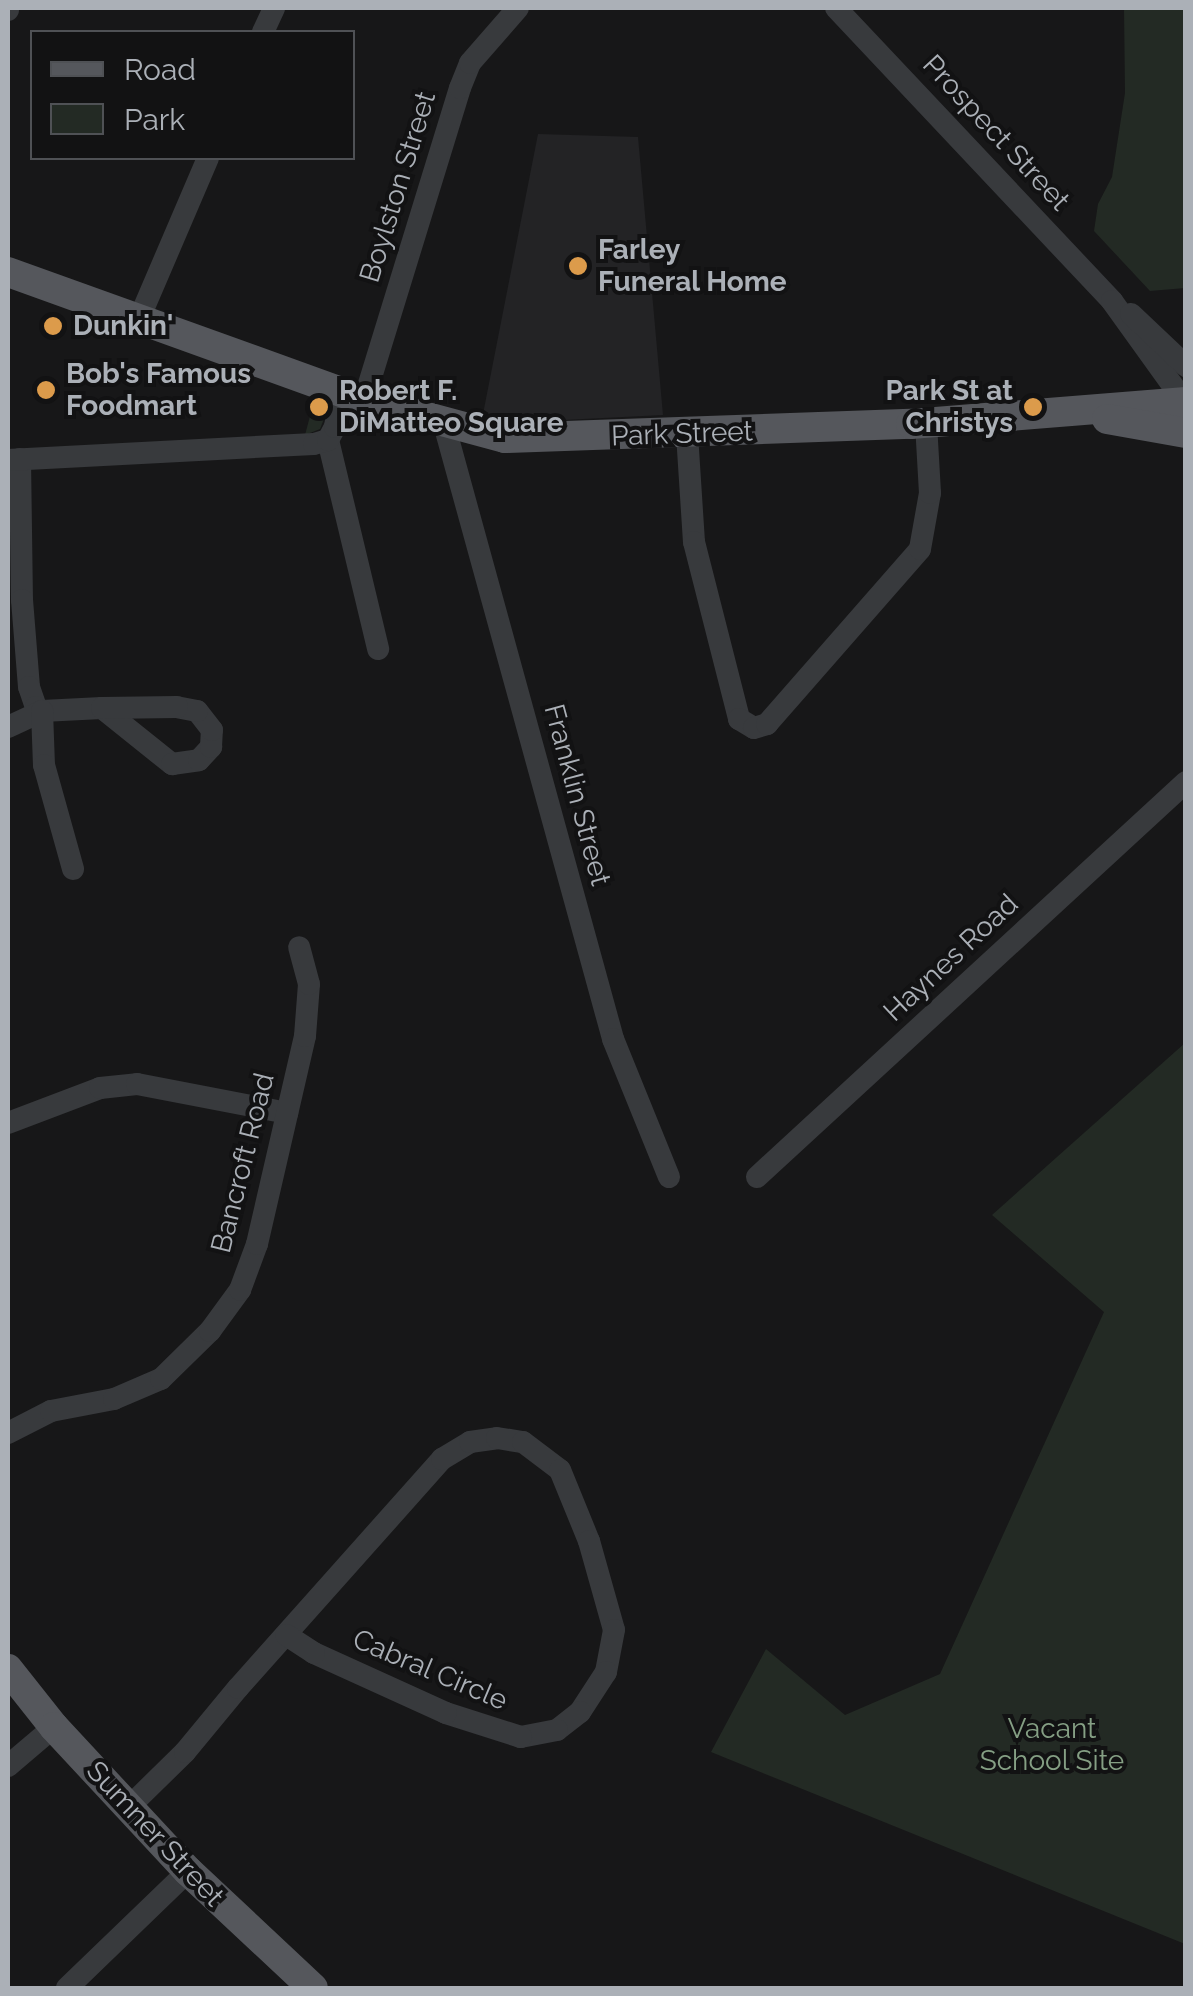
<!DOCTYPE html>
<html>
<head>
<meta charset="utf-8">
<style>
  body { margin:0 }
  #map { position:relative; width:1193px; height:1996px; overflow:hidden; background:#171718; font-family:Raleway,sans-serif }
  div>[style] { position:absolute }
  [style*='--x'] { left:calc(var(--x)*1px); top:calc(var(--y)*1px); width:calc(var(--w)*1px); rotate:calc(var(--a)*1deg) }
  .built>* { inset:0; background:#232325 }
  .green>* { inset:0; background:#232a24 }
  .minor>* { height:22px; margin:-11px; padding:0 11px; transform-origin:11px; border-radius:11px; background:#383a3d }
  .major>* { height:30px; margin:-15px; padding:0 15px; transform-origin:15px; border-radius:15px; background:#55575c }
  .dots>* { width:28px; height:28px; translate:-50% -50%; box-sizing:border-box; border:5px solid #121213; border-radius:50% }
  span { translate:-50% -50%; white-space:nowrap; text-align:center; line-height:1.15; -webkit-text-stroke:8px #121213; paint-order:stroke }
  .street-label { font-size:28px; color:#abb0b7 }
  .poi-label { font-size:28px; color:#abb0b7; font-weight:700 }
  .left { translate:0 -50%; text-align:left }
  .right { translate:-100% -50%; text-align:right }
  .park-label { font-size:28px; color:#859f84 }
  .frame { position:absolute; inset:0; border:10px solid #abb0b7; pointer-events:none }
  .legend { position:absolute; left:30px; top:30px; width:325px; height:130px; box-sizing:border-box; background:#121213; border:2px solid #4f5155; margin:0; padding:12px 18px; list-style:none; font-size:30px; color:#abb0b7 }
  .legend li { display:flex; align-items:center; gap:20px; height:50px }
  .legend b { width:50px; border:2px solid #4f5155 }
</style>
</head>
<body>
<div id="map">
  <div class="built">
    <div style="clip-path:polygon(538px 134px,638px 137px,663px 415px,543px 421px,483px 414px)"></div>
  </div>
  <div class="green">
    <div style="clip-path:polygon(1124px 8px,1185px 8px,1185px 288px,1150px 291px,1094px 231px,1098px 204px,1112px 177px,1125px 93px)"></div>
    <div style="clip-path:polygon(314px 401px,329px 406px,320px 429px,305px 435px)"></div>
    <div style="clip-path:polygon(1185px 1043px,1185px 1944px,711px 1752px,766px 1649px,845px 1715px,940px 1674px,1104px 1312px,992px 1215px)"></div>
  </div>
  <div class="minor">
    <div style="--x:836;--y:8;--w:403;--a:46.7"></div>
    <div style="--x:1112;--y:301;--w:113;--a:54.3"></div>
    <div style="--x:8;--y:10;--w:2;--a:-90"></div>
    <div style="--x:263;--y:32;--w:26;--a:-65"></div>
    <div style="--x:1131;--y:314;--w:76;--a:43.4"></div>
    <div style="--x:139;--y:319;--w:175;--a:-66.8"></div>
    <div style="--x:364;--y:400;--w:326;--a:-72.9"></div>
    <div style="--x:460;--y:88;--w:27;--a:-68"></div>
    <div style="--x:470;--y:63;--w:73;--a:-48.9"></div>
    <div style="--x:444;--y:424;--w:638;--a:74.63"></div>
    <div style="--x:613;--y:1039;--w:149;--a:67.9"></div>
    <div style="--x:687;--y:434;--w:108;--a:86.3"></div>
    <div style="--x:694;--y:542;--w:183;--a:75.7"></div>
    <div style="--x:739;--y:719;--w:17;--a:31"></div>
    <div style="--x:754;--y:728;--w:14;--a:-17"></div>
    <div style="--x:767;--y:724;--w:232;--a:-48.8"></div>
    <div style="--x:920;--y:549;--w:57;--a:-79.9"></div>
    <div style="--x:930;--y:493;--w:70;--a:-93.3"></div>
    <div style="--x:328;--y:440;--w:215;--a:76.5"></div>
    <div style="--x:20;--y:459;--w:141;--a:89.2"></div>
    <div style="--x:22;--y:600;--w:87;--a:85.4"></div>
    <div style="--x:29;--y:687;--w:21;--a:71"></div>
    <div style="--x:36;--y:707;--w:7;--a:34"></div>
    <div style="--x:42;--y:711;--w:60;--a:-2.9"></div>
    <div style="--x:102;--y:708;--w:90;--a:38.7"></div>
    <div style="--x:172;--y:764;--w:27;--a:-8"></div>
    <div style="--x:199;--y:760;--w:18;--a:-47"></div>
    <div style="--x:211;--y:747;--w:17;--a:-87"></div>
    <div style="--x:212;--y:730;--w:24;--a:-128"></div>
    <div style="--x:197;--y:711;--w:20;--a:-169"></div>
    <div style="--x:177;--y:707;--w:75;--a:179.2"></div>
    <div style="--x:8;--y:460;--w:306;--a:-3"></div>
    <div style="--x:314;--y:444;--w:15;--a:-16"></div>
    <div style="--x:328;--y:440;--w:15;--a:-62"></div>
    <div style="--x:335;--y:427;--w:36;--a:-81"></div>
    <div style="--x:8;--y:727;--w:38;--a:-25"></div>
    <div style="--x:42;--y:711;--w:54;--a:87.9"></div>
    <div style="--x:44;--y:765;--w:108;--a:74.4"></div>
    <div style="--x:8;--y:1123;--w:98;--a:-20.8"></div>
    <div style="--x:100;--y:1088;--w:37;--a:-6"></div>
    <div style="--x:137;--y:1084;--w:153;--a:10.9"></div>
    <div style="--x:757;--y:1177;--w:583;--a:-42.64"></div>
    <div style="--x:8;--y:1433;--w:48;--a:-27.1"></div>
    <div style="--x:51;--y:1411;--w:64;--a:-10.8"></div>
    <div style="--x:114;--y:1399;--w:51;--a:-23.1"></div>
    <div style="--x:161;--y:1379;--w:69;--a:-44.4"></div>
    <div style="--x:210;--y:1331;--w:51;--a:-53.8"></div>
    <div style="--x:240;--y:1290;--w:49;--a:-69.7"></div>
    <div style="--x:257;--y:1244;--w:213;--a:-77"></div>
    <div style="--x:305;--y:1036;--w:52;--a:-85.6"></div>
    <div style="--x:309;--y:984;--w:38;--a:-105"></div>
    <div style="--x:8;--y:1766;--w:60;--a:-40.3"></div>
    <div style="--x:129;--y:1807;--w:78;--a:-44.5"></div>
    <div style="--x:185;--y:1752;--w:83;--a:-50.4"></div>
    <div style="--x:238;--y:1688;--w:307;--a:-48.3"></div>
    <div style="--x:442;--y:1459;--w:33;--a:-31"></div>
    <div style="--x:470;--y:1442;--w:27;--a:-8"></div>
    <div style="--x:497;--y:1438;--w:26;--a:9"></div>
    <div style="--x:523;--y:1442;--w:46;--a:37.1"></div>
    <div style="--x:560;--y:1470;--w:77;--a:67.8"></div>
    <div style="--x:589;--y:1541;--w:92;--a:74.3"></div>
    <div style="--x:614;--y:1630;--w:43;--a:100.8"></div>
    <div style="--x:606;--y:1672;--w:48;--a:123"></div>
    <div style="--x:580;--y:1712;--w:29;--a:142"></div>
    <div style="--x:557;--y:1730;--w:37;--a:169"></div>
    <div style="--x:521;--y:1737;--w:79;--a:-162.3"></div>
    <div style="--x:446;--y:1713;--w:145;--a:-155.6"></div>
    <div style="--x:314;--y:1653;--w:33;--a:-147"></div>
    <div style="--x:67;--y:1988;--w:168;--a:-44"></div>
  </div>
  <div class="major">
    <div style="--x:8;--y:272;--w:378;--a:19.8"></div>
    <div style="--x:364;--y:400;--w:146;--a:15.1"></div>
    <div style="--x:505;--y:438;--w:406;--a:-2"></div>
    <div style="--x:911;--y:424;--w:276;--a:-4.6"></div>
    <div style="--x:1107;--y:419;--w:80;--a:10"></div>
    <div style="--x:8;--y:1669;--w:74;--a:51.6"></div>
    <div style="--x:54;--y:1727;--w:197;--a:47.1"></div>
    <div style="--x:188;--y:1871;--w:171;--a:43.1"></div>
  </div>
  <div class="dots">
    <div style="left:578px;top:266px;background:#dc9b4b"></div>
    <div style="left:53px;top:326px;background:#dc9b4b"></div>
    <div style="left:46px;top:390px;background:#dc9b4b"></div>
    <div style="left:319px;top:407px;background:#dc9b4b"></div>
    <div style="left:1033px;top:407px;background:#dc9b4b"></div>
  </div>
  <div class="street-label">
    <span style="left:996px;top:133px;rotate:47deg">Prospect Street</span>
    <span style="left:398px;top:187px;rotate:-73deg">Boylston Street</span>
    <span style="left:682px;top:434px;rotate:-2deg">Park Street</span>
    <span style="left:577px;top:795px;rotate:75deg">Franklin Street</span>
    <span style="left:951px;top:958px;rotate:-43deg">Haynes Road</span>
    <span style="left:243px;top:1163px;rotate:-76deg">Bancroft Road</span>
    <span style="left:430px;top:1670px;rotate:23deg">Cabral Circle</span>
    <span style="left:155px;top:1834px;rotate:47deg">Sumner Street</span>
  </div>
  <div class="poi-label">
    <span class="left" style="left:598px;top:266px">Farley<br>Funeral Home</span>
    <span class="left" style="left:73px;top:326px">Dunkin'</span>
    <span class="left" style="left:66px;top:390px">Bob's Famous<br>Foodmart</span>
    <span class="left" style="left:339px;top:407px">Robert F.<br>DiMatteo Square</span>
    <span class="right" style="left:1013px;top:407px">Park St at<br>Christys</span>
  </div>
  <div class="park-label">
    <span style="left:1052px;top:1745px">Vacant<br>School Site</span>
  </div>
  <div class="frame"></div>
  <ul class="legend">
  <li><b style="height:12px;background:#55575c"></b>Road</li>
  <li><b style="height:28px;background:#232a24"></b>Park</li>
  </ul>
</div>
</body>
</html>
